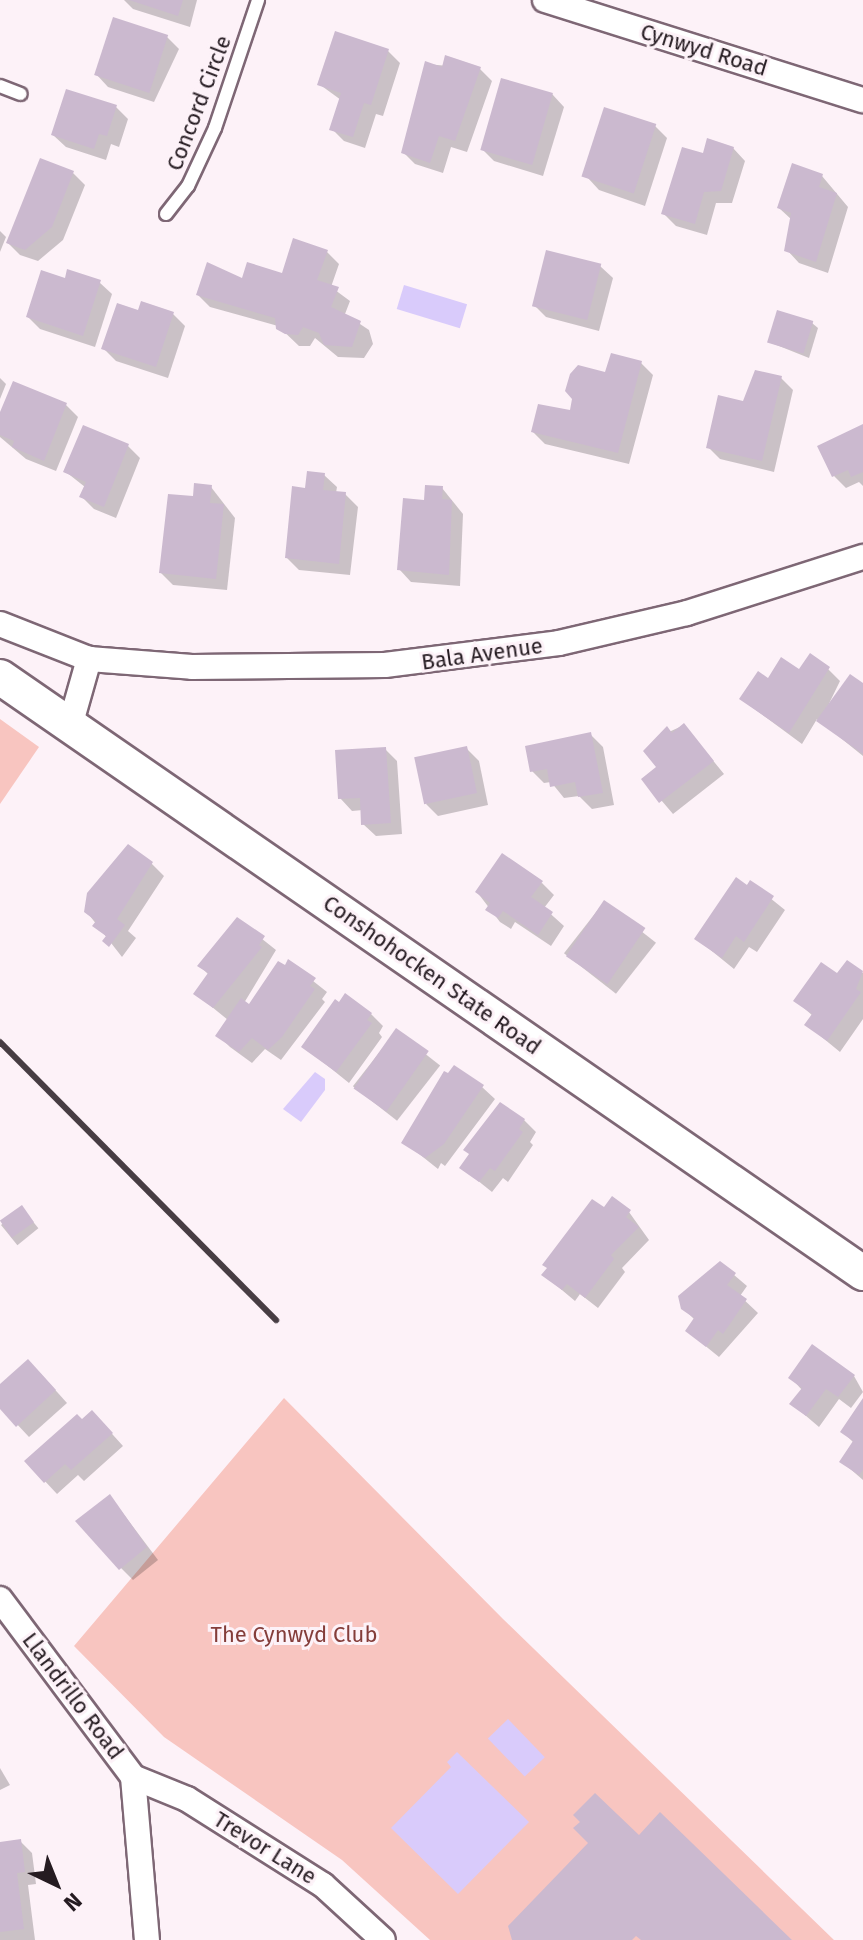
<!DOCTYPE html>
<html>
<head>
<meta charset="utf-8">
<style>
  body { margin:0 }
  #map { position:relative; width:863px; height:1940px; overflow:hidden; background:#fdf2f8; font-family:"Fira Sans",sans-serif }
  div>[style] { position:absolute }
  [style*='--x'] { left:calc(var(--x)*1px); top:calc(var(--y)*1px); width:calc(var(--w)*1px); rotate:calc(var(--a)*1deg) }
  .green>* { inset:0; background:#f8c5c0 }
  .water>* { inset:0; background:#d9cbfb; transform-origin:0 0 }
  .shadow>* { inset:0; background:#0003; transform-origin:0 0 }
  .building>* { inset:0; background:#cbb9cf; transform-origin:0 0 }
  .roads { filter:drop-shadow(2px 0 #7e6775) drop-shadow(-2px 0 #7e6775) drop-shadow(0 2px #7e6775) drop-shadow(0 -2px #7e6775) }
  .lane>* { height:12px; margin:-6px; padding:0 6px; transform-origin:6px; border-radius:6px; background:#fff }
  .street>* { height:24px; margin:-12px; padding:0 12px; transform-origin:12px; border-radius:12px; background:#fff }
  .secondary>* { height:34px; margin:-17px; padding:0 17px; transform-origin:17px; border-radius:17px; background:#fff }
  .rail>* { height:6px; margin:-3px; padding:0 3px; transform-origin:3px; border-radius:3px; background:#473d43 }
  span { translate:-50% -50%; white-space:nowrap; text-align:center; line-height:1.15; -webkit-text-stroke:6px #fdf2f8; paint-order:stroke }
  .street-label { font-size:22px; color:#251b21 }
  .park-label { font-size:22px; color:#843d3a }
  .north { position:absolute; left:16px; top:1844px; width:80px; height:80px; -webkit-text-stroke:6px #fdf2f8; paint-order:stroke; rotate:137deg; font-size:22px; font-weight:700; line-height:32px; text-align:center; color:#251b21 }
  .north::after { content:''; display:block; margin:auto; width:28px; height:36px; background:#251b21; clip-path:polygon(50% 0,100% 100%,50% 72%,0 100%) }
</style>
</head>
<body>
<div id="map">
  <div class="green">
    <div style="clip-path:polygon(0 719px,39px 747px,0 804px)"></div>
    <div style="clip-path:polygon(284px 1398px,503px 1619px,834px 1940px,430px 1940px,342px 1860px,164px 1737px,74px 1646px)"></div>
  </div>
  <div class="water">
    <div style="left:404px;top:285px;width:66px;height:25px;rotate:17deg"></div>
    <div style="clip-path:polygon(315px 1072px,325px 1079px,325px 1090px,301px 1122px,283px 1109px)"></div>
    <div style="left:508px;top:1719px;width:53px;height:28px;rotate:46deg"></div>
    <div style="clip-path:polygon(457px 1752px,529px 1822px,458px 1894px,391px 1828px,451px 1767px,447px 1762px)"></div>
  </div>
  <div class="shadow">
    <div style="clip-path:polygon(124px 0,197px 0,190px 27px,133px 9px)"></div>
    <div style="clip-path:polygon(167px 37px,179px 49px,154px 102px,108px 87px,96px 74px)"></div>
    <div style="clip-path:polygon(388px 51px,400px 63px,383px 116px,376px 114px,365px 148px,344px 141px,332px 129px,341px 100px,319px 84px)"></div>
    <div style="clip-path:polygon(427px 64px,480px 69px,492px 81px,467px 152px,451px 147px,443px 173px,415px 164px,403px 152px)"></div>
    <div style="clip-path:polygon(552px 94px,564px 107px,543px 176px,494px 161px,482px 149px)"></div>
    <div style="clip-path:polygon(116px 107px,128px 119px,119px 147px,111px 144px,106px 160px,66px 147px,53px 135px)"></div>
    <div style="clip-path:polygon(655px 126px,667px 138px,645px 206px,599px 190px,587px 177px)"></div>
    <div style="clip-path:polygon(733px 148px,745px 161px,732px 203px,716px 203px,707px 235px,676px 226px,664px 214px,704px 155px)"></div>
    <div style="clip-path:polygon(73px 173px,85px 185px,63px 240px,38px 261px,20px 255px,8px 243px)"></div>
    <div style="clip-path:polygon(822px 176px,848px 207px,828px 273px,799px 263px,787px 250px,792px 220px,779px 208px)"></div>
    <div style="clip-path:polygon(0 231px,6px 237px,0 252px)"></div>
    <div style="clip-path:polygon(327px 252px,339px 264px,331px 287px,350px 301px,345px 314px,369px 330px,373px 344px,364px 358px,338px 357px,315px 338px,310px 346px,299px 346px,278px 326px,210px 307px,198px 295px,283px 276px)"></div>
    <div style="clip-path:polygon(600px 266px,613px 278px,599px 331px,546px 317px,534px 305px)"></div>
    <div style="clip-path:polygon(66px 280px,99px 282px,112px 294px,95px 347px,40px 329px,28px 317px)"></div>
    <div style="clip-path:polygon(140px 313px,173px 314px,185px 326px,168px 378px,116px 361px,104px 349px)"></div>
    <div style="clip-path:polygon(812px 323px,818px 328px,809px 358px,769px 342px)"></div>
    <div style="clip-path:polygon(641px 363px,653px 375px,629px 464px,545px 444px,533px 432px,571px 412px,607px 374px)"></div>
    <div style="clip-path:polygon(0 378px,6px 384px,0 399px)"></div>
    <div style="clip-path:polygon(781px 378px,793px 390px,774px 472px,720px 459px,708px 447px,744px 403px)"></div>
    <div style="clip-path:polygon(66px 405px,78px 417px,56px 471px,26px 459px,0 437px,0 417px)"></div>
    <div style="clip-path:polygon(863px 426px,863px 486px,859px 482px,846px 488px,834px 476px)"></div>
    <div style="clip-path:polygon(128px 446px,140px 458px,116px 518px,94px 509px,82px 497px,85px 487px,66px 472px)"></div>
    <div style="clip-path:polygon(324px 475px,337px 487px,336px 493px,345px 494px,358px 507px,350px 575px,299px 570px,287px 558px,307px 490px)"></div>
    <div style="clip-path:polygon(211px 487px,235px 518px,227px 590px,173px 585px,161px 573px,195px 499px)"></div>
    <div style="clip-path:polygon(442px 488px,463px 514px,460px 586px,411px 582px,399px 569px,426px 502px)"></div>
    <div style="clip-path:polygon(828px 669px,840px 681px,823px 716px,863px 685px,863px 756px,817px 719px,802px 744px,741px 699px,768px 680px)"></div>
    <div style="clip-path:polygon(684px 725px,724px 774px,673px 814px,644px 780px,659px 768px,656px 738px)"></div>
    <div style="clip-path:polygon(590px 734px,603px 747px,614px 805px,592px 809px,579px 796px,564px 798px,551px 782px,544px 783px,532px 771px)"></div>
    <div style="clip-path:polygon(385px 749px,397px 761px,402px 834px,376px 836px,363px 824px,363px 810px,352px 811px,340px 798px)"></div>
    <div style="clip-path:polygon(467px 749px,479px 761px,488px 805px,438px 816px,426px 804px)"></div>
    <div style="clip-path:polygon(151px 863px,164px 876px,128px 931px,136px 938px,122px 957px,86px 911px)"></div>
    <div style="clip-path:polygon(750px 882px,785px 910px,757px 952px,749px 947px,734px 969px,697px 939px)"></div>
    <div style="clip-path:polygon(542px 883px,554px 895px,544px 908px,564px 926px,551px 946px,515px 922px,511px 929px,500px 922px,477px 892px)"></div>
    <div style="left:604px;top:902px;width:66px;height:65px;rotate:38deg"></div>
    <div style="clip-path:polygon(237px 919px,276px 950px,244px 1003px,250px 1007px,289px 962px,327px 992px,322px 999px,325px 1002px,281px 1060px,265px 1049px,252px 1063px,230px 1047px,218px 1035px,228px 1020px,196px 994px,209px 975px,200px 966px)"></div>
    <div style="clip-path:polygon(848px 962px,863px 973px,863px 1019px,840px 1052px,807px 1025px,813px 1016px,796px 1001px,838px 976px)"></div>
    <div style="clip-path:polygon(339px 1005px,371px 1014px,383px 1026px,379px 1033px,382px 1037px,349px 1083px,303px 1046px)"></div>
    <div style="left:396px;top:1031px;width:56px;height:70px;rotate:38deg"></div>
    <div style="clip-path:polygon(482px 1087px,495px 1099px,445px 1166px,441px 1163px,438px 1169px,404px 1142px)"></div>
    <div style="clip-path:polygon(524px 1120px,536px 1132px,530px 1142px,533px 1145px,508px 1182px,503px 1178px,492px 1192px,462px 1168px)"></div>
    <div style="left:22px;top:1208px;width:26px;height:27px;rotate:51deg"></div>
    <div style="clip-path:polygon(604px 1210px,629px 1212px,649px 1240px,622px 1268px,625px 1272px,598px 1308px,580px 1294px,575px 1301px,544px 1275px)"></div>
    <div style="clip-path:polygon(720px 1263px,747px 1286px,740px 1296px,758px 1313px,719px 1357px,687px 1331px,695px 1320px,683px 1308px)"></div>
    <div style="clip-path:polygon(40px 1373px,67px 1403px,29px 1437px,0 1406px,0 1387px)"></div>
    <div style="clip-path:polygon(854px 1376px,863px 1392px,851px 1408px,839px 1399px,819px 1427px,792px 1404px,802px 1390px,791px 1378px)"></div>
    <div style="clip-path:polygon(863px 1402px,863px 1480px,841px 1461px,854px 1443px,843px 1432px)"></div>
    <div style="clip-path:polygon(82px 1422px,104px 1425px,123px 1446px,84px 1481px,78px 1475px,57px 1494px,27px 1462px)"></div>
    <div style="clip-path:polygon(110px 1496px,158px 1560px,133px 1580px,121px 1568px)"></div>
    <div style="clip-path:polygon(0 1768px,10px 1785px,0 1790px)"></div>
    <div style="clip-path:polygon(20px 1841px,32px 1853px,36px 1884px,28px 1885px,35px 1940px,0 1940px,0 1844px)"></div>
  </div>
  <div class="building">
    <div style="clip-path:polygon(129px 0,183px 0,178px 16px)"></div>
    <div style="left:113px;top:17px;width:58px;height:61px;rotate:18deg"></div>
    <div style="clip-path:polygon(335px 31px,389px 49px,371px 105px,364px 103px,353px 137px,329px 130px,341px 93px,317px 85px)"></div>
    <div style="clip-path:polygon(445px 55px,481px 67px,455px 141px,439px 136px,430px 163px,401px 153px,425px 61px,442px 67px)"></div>
    <div style="left:501px;top:78px;width:54px;height:75px;rotate:16deg"></div>
    <div style="clip-path:polygon(66px 89px,117px 105px,107px 136px,99px 134px,94px 149px,51px 135px)"></div>
    <div style="left:604px;top:107px;width:55px;height:73px;rotate:18deg"></div>
    <div style="clip-path:polygon(707px 138px,734px 147px,721px 191px,704px 192px,695px 224px,661px 214px,682px 147px,703px 153px)"></div>
    <div style="clip-path:polygon(40px 158px,74px 171px,52px 227px,25px 250px,6px 243px)"></div>
    <div style="clip-path:polygon(792px 163px,823px 174px,819px 187px,837px 193px,816px 262px,784px 251px,791px 213px,777px 208px)"></div>
    <div style="clip-path:polygon(293px 238px,328px 250px,317px 280px,339px 287px,331px 307px,361px 321px,352px 347px,324px 345px,319px 333px,303px 327px,298px 335px,285px 334px,276px 329px,275px 318px,196px 295px,207px 262px,242px 278px,247px 262px,282px 273px)"></div>
    <div style="left:546px;top:250px;width:57px;height:58px;rotate:14deg"></div>
    <div style="clip-path:polygon(67px 269px,101px 280px,83px 336px,26px 317px,41px 270px,65px 278px)"></div>
    <div style="clip-path:polygon(141px 301px,174px 312px,156px 367px,101px 349px,117px 303px,138px 310px)"></div>
    <div style="left:777px;top:310px;width:38px;height:34px;rotate:17deg"></div>
    <div style="clip-path:polygon(611px 353px,642px 361px,618px 453px,531px 432px,538px 404px,570px 410px,572px 399px,565px 391px,570px 374px,578px 365px,605px 372px)"></div>
    <div style="clip-path:polygon(755px 370px,782px 376px,762px 461px,706px 448px,718px 395px,743px 401px)"></div>
    <div style="clip-path:polygon(13px 381px,67px 403px,44px 461px,12px 447px,14px 441px,0 435px,0 412px)"></div>
    <div style="clip-path:polygon(863px 424px,863px 472px,851px 477px,848px 470px,832px 477px,817px 446px)"></div>
    <div style="clip-path:polygon(83px 425px,129px 444px,104px 507px,79px 497px,86px 482px,63px 472px)"></div>
    <div style="clip-path:polygon(307px 471px,325px 473px,323px 490px,346px 492px,339px 564px,285px 558px,292px 486px,305px 488px)"></div>
    <div style="clip-path:polygon(194px 483px,212px 485px,210px 503px,224px 504px,216px 579px,159px 573px,168px 494px,193px 496px)"></div>
    <div style="clip-path:polygon(425px 485px,443px 486px,442px 499px,452px 500px,449px 575px,397px 570px,403px 498px,424px 500px)"></div>
    <div style="clip-path:polygon(810px 653px,830px 667px,789px 733px,739px 699px,758px 671px,768px 678px,781px 657px,799px 669px)"></div>
    <div style="clip-path:polygon(850px 674px,863px 683px,863px 754px,816px 721px)"></div>
    <div style="clip-path:polygon(684px 723px,714px 761px,659px 803px,641px 779px,656px 767px,643px 751px,667px 726px,672px 733px)"></div>
    <div style="clip-path:polygon(591px 732px,603px 793px,578px 797px,575px 782px,550px 787px,547px 769px,530px 772px,525px 746px)"></div>
    <div style="left:467px;top:746px;width:48px;height:54px;rotate:78deg"></div>
    <div style="clip-path:polygon(386px 747px,391px 823px,361px 825px,360px 798px,338px 799px,335px 750px)"></div>
    <div style="clip-path:polygon(128px 844px,153px 862px,117px 919px,125px 925px,109px 947px,102px 941px,106px 936px,92px 926px,96px 921px,84px 912px,87px 893px)"></div>
    <div style="clip-path:polygon(502px 853px,543px 881px,531px 897px,553px 912px,538px 935px,503px 911px,498px 918px,485px 910px,490px 903px,475px 892px)"></div>
    <div style="clip-path:polygon(736px 877px,747px 885px,750px 880px,774px 896px,744px 942px,736px 936px,722px 958px,694px 939px)"></div>
    <div style="left:604px;top:900px;width:50px;height:68px;rotate:34deg"></div>
    <div style="clip-path:polygon(237px 917px,265px 936px,259px 945px,262px 947px,213px 1008px,193px 994px,208px 973px,197px 966px)"></div>
    <div style="clip-path:polygon(288px 959px,316px 978px,310px 986px,315px 989px,282px 1037px,268px 1050px,252px 1038px,239px 1052px,215px 1036px,241px 998px,249px 1004px,278px 961px,285px 965px)"></div>
    <div style="clip-path:polygon(847px 960px,863px 971px,856px 989px,861px 992px,827px 1041px,804px 1025px,812px 1014px,793px 1001px,821px 962px,837px 973px)"></div>
    <div style="clip-path:polygon(345px 993px,372px 1013px,367px 1020px,372px 1023px,336px 1072px,301px 1047px,335px 999px,339px 1002px)"></div>
    <div style="left:396px;top:1028px;width:40px;height:74px;rotate:35deg"></div>
    <div style="clip-path:polygon(454px 1065px,484px 1085px,444px 1144px,425px 1158px,401px 1143px,444px 1071px,448px 1073px)"></div>
    <div style="clip-path:polygon(500px 1102px,525px 1119px,519px 1129px,523px 1132px,495px 1171px,490px 1168px,479px 1182px,459px 1168px,469px 1154px,463px 1150px)"></div>
    <div style="clip-path:polygon(612px 1196px,631px 1210px,626px 1217px,639px 1227px,611px 1255px,614px 1259px,585px 1298px,567px 1284px,562px 1290px,541px 1275px,547px 1268px,542px 1265px,592px 1199px,604px 1207px)"></div>
    <div style="left:22px;top:1205px;width:21px;height:27px;rotate:55deg"></div>
    <div style="clip-path:polygon(720px 1261px,736px 1273px,727px 1285px,747px 1299px,723px 1334px,718px 1330px,706px 1347px,685px 1331px,694px 1318px,681px 1309px,678px 1296px)"></div>
    <div style="clip-path:polygon(812px 1344px,855px 1375px,838px 1397px,826px 1389px,806px 1416px,789px 1404px,802px 1388px,788px 1378px)"></div>
    <div style="clip-path:polygon(28px 1359px,56px 1390px,16px 1427px,0 1409px,0 1384px)"></div>
    <div style="clip-path:polygon(863px 1398px,863px 1470px,859px 1475px,839px 1462px,853px 1441px,840px 1432px)"></div>
    <div style="clip-path:polygon(92px 1410px,113px 1433px,71px 1470px,65px 1464px,44px 1483px,24px 1461px,77px 1414px,82px 1419px)"></div>
    <div style="clip-path:polygon(110px 1494px,147px 1547px,119px 1570px,75px 1521px)"></div>
    <div style="clip-path:polygon(595px 1793px,639px 1835px,660px 1812px,792px 1940px,641px 1940px,636px 1936px,632px 1940px,512px 1940px,508px 1926px,588px 1843px,573px 1828px,580px 1822px,573px 1815px)"></div>
    <div style="clip-path:polygon(21px 1839px,25px 1872px,17px 1873px,24px 1929px,0 1932px,0 1842px)"></div>
  </div>
  <div class="roads">
    <div class="lane">
      <div style="--x:0;--y:86;--w:22;--a:21"></div>
      <div style="--x:166;--y:214;--w:36;--a:-52"></div>
      <div style="--x:188;--y:186;--w:64;--a:-65"></div>
      <div style="--x:215;--y:128;--w:135;--a:-71.4"></div>
    </div>
    <div class="street">
      <div style="--x:545;--y:0;--w:333;--a:17.5"></div>
      <div style="--x:0;--y:624;--w:96;--a:21.5"></div>
      <div style="--x:89;--y:659;--w:103;--a:4.4"></div>
      <div style="--x:192;--y:667;--w:193;--a:-0.6"></div>
      <div style="--x:385;--y:665;--w:175;--a:-7.2"></div>
      <div style="--x:559;--y:643;--w:131;--a:-13.2"></div>
      <div style="--x:687;--y:613;--w:185;--a:-17.7"></div>
      <div style="--x:70;--y:726;--w:70;--a:-74.2"></div>
      <div style="--x:0;--y:1599;--w:222;--a:53.2"></div>
      <div style="--x:133;--y:1777;--w:164;--a:85.1"></div>
      <div style="--x:133;--y:1777;--w:58;--a:22.2"></div>
      <div style="--x:187;--y:1799;--w:161;--a:32.3"></div>
      <div style="--x:323;--y:1885;--w:81;--a:42.5"></div>
    </div>
    <div class="secondary">
      <div style="--x:0;--y:677;--w:1049;--a:34.63"></div>
    </div>
  </div>
  <div class="rail">
    <div style="--x:0;--y:1042;--w:392;--a:45.2"></div>
  </div>
  <div class="street-label">
    <span style="left:704px;top:50px;rotate:17deg">Cynwyd Road</span>
    <span style="left:199px;top:103px;rotate:-69deg">Concord Circle</span>
    <span style="left:482px;top:654px;rotate:-8deg">Bala Avenue</span>
    <span style="left:432px;top:975px;rotate:35deg">Conshohocken State Road</span>
    <span style="left:73px;top:1696px;rotate:53deg">Llandrillo Road</span>
    <span style="left:265px;top:1848px;rotate:32deg">Trevor Lane</span>
  </div>
  <div class="park-label">
    <span style="left:294px;top:1635px">The Cynwyd Club</span>
  </div>
  <div class="north">N</div>
</div>
</body>
</html>
